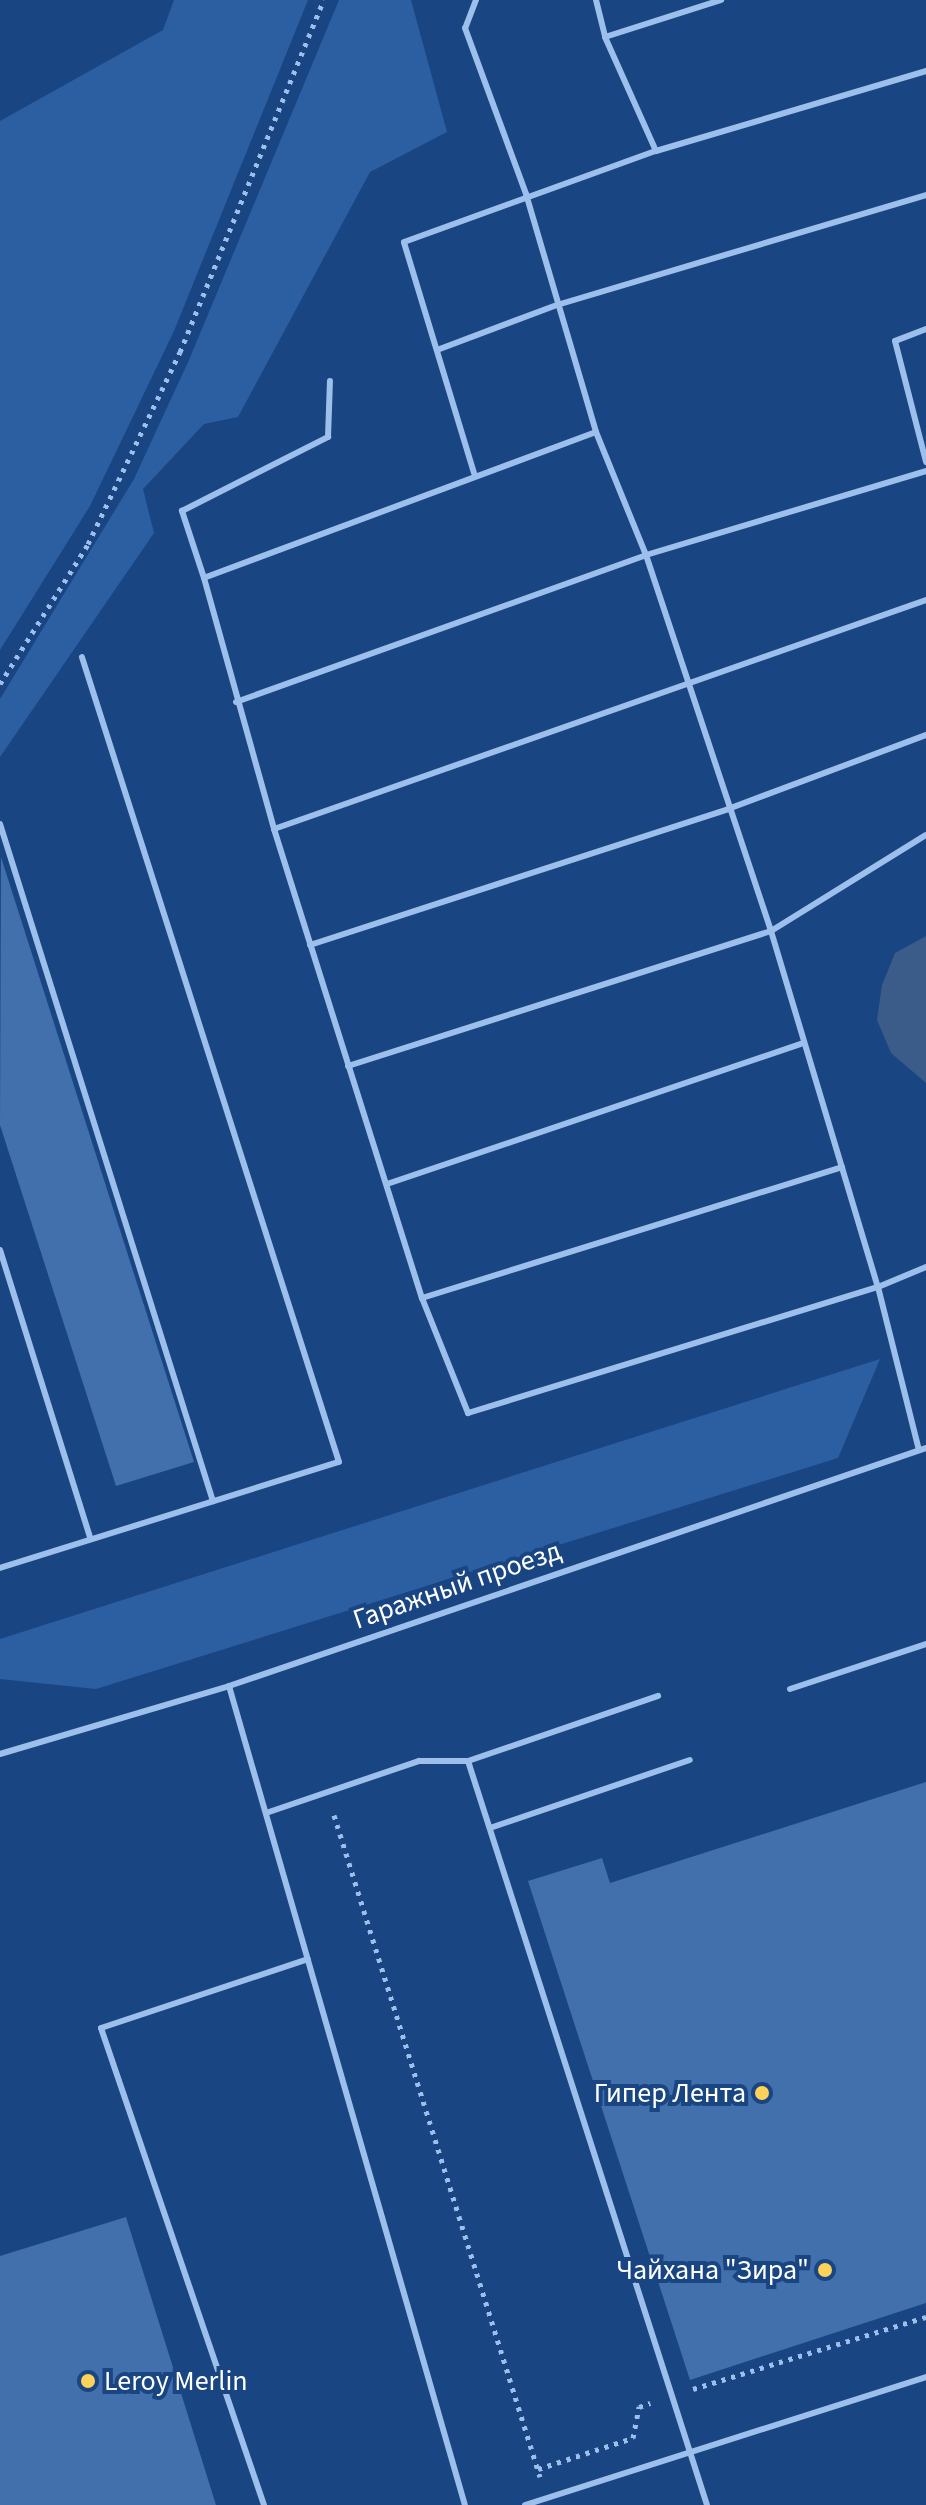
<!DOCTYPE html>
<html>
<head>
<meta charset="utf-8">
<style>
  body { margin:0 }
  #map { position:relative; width:926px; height:2505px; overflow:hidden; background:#194582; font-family:"Source Sans 3",sans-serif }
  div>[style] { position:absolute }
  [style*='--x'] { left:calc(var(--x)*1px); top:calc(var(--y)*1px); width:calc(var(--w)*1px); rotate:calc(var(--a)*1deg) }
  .green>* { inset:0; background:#2c5fa1 }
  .water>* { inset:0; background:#3b5c89 }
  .building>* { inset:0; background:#4270ac }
  .path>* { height:5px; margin-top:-2.5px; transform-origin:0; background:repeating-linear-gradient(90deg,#9dbfeb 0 4px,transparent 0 10px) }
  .lane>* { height:6px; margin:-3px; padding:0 3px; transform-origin:3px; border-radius:3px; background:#9dbfeb }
  .dots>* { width:22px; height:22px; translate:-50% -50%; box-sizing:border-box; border:4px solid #194582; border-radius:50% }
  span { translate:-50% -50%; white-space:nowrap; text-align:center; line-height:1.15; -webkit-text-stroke:8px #194582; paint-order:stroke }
  .street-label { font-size:28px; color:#fff }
  .poi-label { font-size:28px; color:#fff }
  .right { translate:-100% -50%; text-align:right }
  .left { translate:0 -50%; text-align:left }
</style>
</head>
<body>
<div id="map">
  <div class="green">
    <div style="clip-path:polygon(174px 0,308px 0,174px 331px,90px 506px,0 650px,0 121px,163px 30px)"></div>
    <div style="clip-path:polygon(339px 0,411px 0,447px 132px,370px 172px,238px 417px,204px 424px,143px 489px,154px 533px,0 757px,0 699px,134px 479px,189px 360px)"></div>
    <div style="clip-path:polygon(880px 1359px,838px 1458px,96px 1689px,0 1679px,0 1639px)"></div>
  </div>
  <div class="water">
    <div style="clip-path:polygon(926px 936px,926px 1083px,891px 1053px,877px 1020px,882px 985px,895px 953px)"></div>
  </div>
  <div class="building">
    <div style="clip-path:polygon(1px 857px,194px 1462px,116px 1486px,0 1125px)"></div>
    <div style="clip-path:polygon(926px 1782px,926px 2303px,690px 2380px,528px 1881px,602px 1858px,610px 1883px)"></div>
    <div style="clip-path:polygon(126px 2217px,216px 2505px,0 2505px,0 2256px)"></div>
  </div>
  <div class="path">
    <div style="--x:0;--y:684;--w:165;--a:-57.8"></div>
    <div style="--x:88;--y:544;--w:213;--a:-64.4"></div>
    <div style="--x:180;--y:352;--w:380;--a:-67.8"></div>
    <div style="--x:334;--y:1815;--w:693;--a:72.71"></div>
    <div style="--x:693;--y:2389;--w:244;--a:-17.2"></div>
    <div style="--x:538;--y:2469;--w:100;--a:-18.1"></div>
    <div style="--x:633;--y:2438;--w:32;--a:-79"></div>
    <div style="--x:639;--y:2407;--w:12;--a:-20"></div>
  </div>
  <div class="lane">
    <div style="--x:476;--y:0;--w:30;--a:111"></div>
    <div style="--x:465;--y:28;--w:177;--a:69.8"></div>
    <div style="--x:526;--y:194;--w:248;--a:73.6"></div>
    <div style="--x:596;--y:432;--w:133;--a:67.9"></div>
    <div style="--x:646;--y:555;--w:396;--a:71.6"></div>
    <div style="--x:771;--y:931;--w:372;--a:73.3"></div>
    <div style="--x:878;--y:1287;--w:168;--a:75.9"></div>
    <div style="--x:596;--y:0;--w:38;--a:76"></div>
    <div style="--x:605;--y:37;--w:125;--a:65.9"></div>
    <div style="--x:656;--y:151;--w:282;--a:-16.5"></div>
    <div style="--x:605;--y:37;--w:122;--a:-17.7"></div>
    <div style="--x:926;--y:329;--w:33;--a:159"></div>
    <div style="--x:895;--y:341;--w:125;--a:75.6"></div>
    <div style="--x:437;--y:350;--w:128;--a:-20.6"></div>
    <div style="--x:557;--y:305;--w:385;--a:-16.6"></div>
    <div style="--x:596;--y:432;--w:418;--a:159.6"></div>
    <div style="--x:204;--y:578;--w:261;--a:74.4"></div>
    <div style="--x:274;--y:829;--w:492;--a:72.5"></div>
    <div style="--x:422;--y:1298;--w:124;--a:68.2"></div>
    <div style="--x:468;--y:1413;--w:429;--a:-17.1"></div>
    <div style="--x:878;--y:1287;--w:52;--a:-22.6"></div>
    <div style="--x:474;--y:473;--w:241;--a:-106.9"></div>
    <div style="--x:404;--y:242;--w:268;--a:-19.9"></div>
    <div style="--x:204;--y:578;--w:71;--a:-108.2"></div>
    <div style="--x:182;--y:511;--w:164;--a:-26.9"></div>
    <div style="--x:328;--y:437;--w:56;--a:-88"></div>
    <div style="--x:236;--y:702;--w:436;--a:-19.7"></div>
    <div style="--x:646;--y:555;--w:292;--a:-16.7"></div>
    <div style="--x:0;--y:824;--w:710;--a:72.54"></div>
    <div style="--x:274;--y:829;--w:691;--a:-19.35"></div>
    <div style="--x:310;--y:945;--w:440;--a:-18"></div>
    <div style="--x:728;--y:809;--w:211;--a:-20.5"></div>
    <div style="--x:348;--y:1066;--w:444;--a:-17.7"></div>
    <div style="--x:771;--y:931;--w:182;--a:-31.8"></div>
    <div style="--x:387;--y:1184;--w:437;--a:-18.7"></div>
    <div style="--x:0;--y:1250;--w:302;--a:72.6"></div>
    <div style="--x:422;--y:1298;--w:440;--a:-17.3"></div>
    <div style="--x:0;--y:1568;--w:355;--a:-17.4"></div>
    <div style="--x:339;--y:1462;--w:845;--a:-107.71"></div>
    <div style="--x:229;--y:1686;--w:852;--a:73.93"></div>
    <div style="--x:790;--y:1689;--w:143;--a:-18.3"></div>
    <div style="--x:0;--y:1754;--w:239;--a:-16.5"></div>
    <div style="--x:229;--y:1686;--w:737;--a:-18.85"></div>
    <div style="--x:468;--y:1761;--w:781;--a:72.19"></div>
    <div style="--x:266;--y:1813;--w:162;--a:-18.8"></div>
    <div style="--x:419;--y:1761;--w:49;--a:0"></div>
    <div style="--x:468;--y:1761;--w:201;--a:-18.9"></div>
    <div style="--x:490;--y:1828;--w:211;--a:-18.8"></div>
    <div style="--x:264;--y:2505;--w:504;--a:-108.87"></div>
    <div style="--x:101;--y:2028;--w:218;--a:-18.4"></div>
    <div style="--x:525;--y:2505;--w:421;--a:-17.7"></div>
  </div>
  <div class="dots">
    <div style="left:762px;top:2093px;background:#fed158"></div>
    <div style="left:825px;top:2270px;background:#fed158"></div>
    <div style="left:88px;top:2381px;background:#fed158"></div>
  </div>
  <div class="street-label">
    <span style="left:457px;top:1585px;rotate:-19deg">Гаражный проезд</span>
  </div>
  <div class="poi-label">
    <span class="right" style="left:746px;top:2093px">Гипер Лента</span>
    <span class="right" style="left:809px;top:2270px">Чайхана "Зира"</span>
    <span class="left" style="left:104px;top:2381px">Leroy Merlin</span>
  </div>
</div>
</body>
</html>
